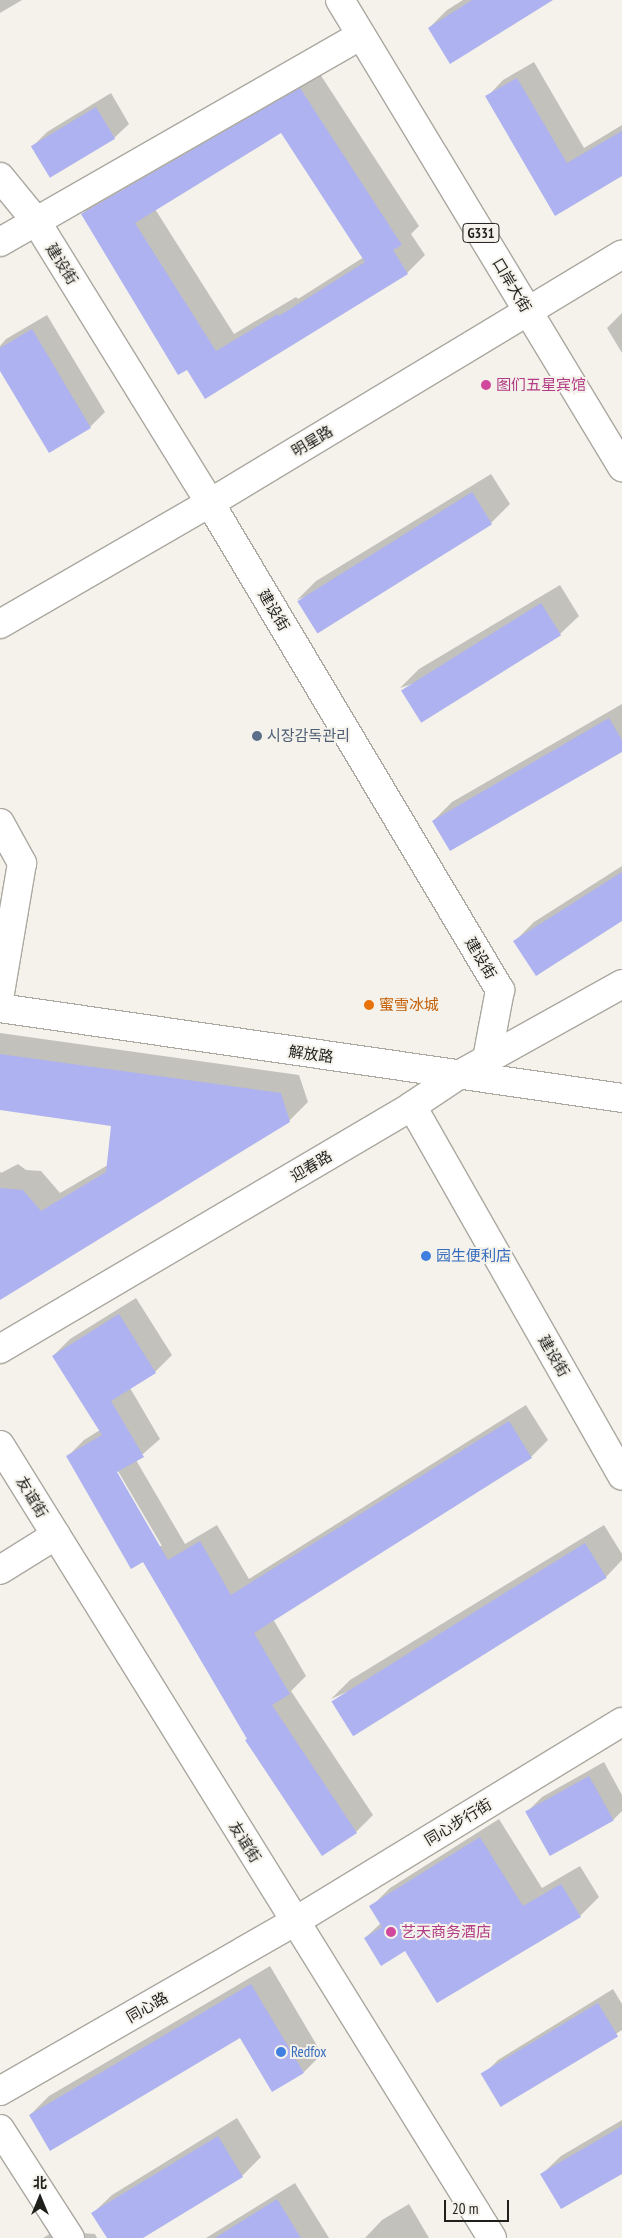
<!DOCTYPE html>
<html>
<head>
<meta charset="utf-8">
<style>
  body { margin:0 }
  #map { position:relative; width:622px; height:2238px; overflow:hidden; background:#f4f2ea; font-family:"PT Sans Narrow","Noto Sans SC","Noto Sans KR",sans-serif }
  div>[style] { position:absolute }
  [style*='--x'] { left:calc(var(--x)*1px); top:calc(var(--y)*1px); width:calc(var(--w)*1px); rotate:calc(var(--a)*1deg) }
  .shadow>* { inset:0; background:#0003 }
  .building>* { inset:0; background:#aeb2f1; transform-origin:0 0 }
  .roads { filter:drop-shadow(1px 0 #aaa8a0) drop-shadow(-1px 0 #aaa8a0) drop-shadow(0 1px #aaa8a0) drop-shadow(0 -1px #aaa8a0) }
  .minor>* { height:28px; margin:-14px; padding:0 14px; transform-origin:14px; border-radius:14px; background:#fff }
  .highway>* { height:28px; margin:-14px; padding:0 14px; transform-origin:14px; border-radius:14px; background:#fff }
  .dots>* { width:14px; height:14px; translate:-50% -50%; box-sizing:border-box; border:2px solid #f4f2ea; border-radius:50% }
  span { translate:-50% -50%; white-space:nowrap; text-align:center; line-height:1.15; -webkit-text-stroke:4px #f4f2ea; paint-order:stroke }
  .shield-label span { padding:1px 4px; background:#f4f2ea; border:1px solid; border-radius:4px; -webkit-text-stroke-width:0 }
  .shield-label { font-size:14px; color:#1f1f1c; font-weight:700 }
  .street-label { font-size:15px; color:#1f1f1c }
  .hotel-label { font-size:15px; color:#b23c85 }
  .left { translate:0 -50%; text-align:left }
  .service-label { font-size:15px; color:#4e5e75 }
  .food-label { font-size:15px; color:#c56008 }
  .shop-label { font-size:15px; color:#366cbe }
  .north { position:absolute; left:15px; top:2173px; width:50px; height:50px; -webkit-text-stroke:4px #f4f2ea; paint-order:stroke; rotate:0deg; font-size:14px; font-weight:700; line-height:20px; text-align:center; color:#1f1f1c }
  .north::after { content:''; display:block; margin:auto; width:18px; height:22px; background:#1f1f1c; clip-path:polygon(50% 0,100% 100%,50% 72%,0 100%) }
  .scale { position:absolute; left:444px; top:2200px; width:65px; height:22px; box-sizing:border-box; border:2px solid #1f1f1c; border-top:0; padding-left:6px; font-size:15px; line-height:18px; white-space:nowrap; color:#1f1f1c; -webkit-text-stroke:4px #f4f2ea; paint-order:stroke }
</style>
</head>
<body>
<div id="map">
  <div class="shadow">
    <div style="clip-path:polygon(0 0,22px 0,0 13px)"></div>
    <div style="clip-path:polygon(463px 0,551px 0,429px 28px,447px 10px)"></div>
    <div style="clip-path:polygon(534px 62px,584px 148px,622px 125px,622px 174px,555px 214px,487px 97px,503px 80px)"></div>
    <div style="clip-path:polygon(evenodd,318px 71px,419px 226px,411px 234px,425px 255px,407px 273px,188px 368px,82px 214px,100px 196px,318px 71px,281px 131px,364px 257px,298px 299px,296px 297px,234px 334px,155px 209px,281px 131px)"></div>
    <div style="clip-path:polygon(111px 93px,129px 124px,114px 138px,33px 146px,47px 132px)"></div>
    <div style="clip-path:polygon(622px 313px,622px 353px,607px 328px)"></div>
    <div style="clip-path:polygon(47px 315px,105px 412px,90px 427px,0 368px,0 346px,6px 339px)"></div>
    <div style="clip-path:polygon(491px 474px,510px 504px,491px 523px,297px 600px,316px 581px)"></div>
    <div style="clip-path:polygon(560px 585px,579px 616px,560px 634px,400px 688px,419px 669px)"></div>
    <div style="clip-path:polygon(622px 704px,622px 751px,433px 821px,452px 802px)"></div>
    <div style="clip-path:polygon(622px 866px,622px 919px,515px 941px,534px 922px)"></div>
    <div style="clip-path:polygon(0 1033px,299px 1075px,308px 1102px,289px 1121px,0 1299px,0 1171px,1px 1173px,18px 1164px,26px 1170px,41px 1171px,60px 1193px,108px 1165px,113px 1125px,0 1108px)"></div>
    <div style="clip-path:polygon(evenodd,136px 1298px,172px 1355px,155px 1372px,130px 1388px,160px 1439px,136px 1460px,185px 1544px,217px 1525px,249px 1579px,526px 1405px,548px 1440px,531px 1457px,273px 1619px,306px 1676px,291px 1691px,373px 1815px,356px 1832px,249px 1738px,144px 1560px,67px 1457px,84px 1440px,100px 1430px,53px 1356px,70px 1339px,136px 1298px,115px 1466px,162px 1546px,159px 1546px,113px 1468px,115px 1466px)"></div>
    <div style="clip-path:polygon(604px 1525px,622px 1554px,622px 1560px,606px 1577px,331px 1699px,350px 1680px)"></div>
    <div style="clip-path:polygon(604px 1762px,622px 1795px,622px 1811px,613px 1820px,527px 1812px,542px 1797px)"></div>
    <div style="clip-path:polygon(499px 1819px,542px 1888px,580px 1866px,599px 1897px,580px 1916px,406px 1949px,365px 1938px,381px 1923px,371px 1907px,390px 1888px)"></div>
    <div style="clip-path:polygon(270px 1966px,322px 2054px,304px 2072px,241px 2037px,30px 2115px,49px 2096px)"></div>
    <div style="clip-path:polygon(613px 1989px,622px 2004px,622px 2030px,502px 2105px,483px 2075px,498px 2060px)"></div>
    <div style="clip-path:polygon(237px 2118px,261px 2157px,242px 2176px,140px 2238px,108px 2238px,93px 2213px,112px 2195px)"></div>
    <div style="clip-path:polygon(622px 2120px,622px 2172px,542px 2174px,561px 2156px)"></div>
    <div style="clip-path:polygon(295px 2183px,329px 2238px,206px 2238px)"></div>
    <div style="clip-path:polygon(409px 2204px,429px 2238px,365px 2238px,382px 2220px)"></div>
    <div style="clip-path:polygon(71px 2221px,81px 2233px,95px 2234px,97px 2238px,43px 2238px)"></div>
  </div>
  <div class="building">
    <div style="clip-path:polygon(472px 0,553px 0,450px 64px,428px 28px)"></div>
    <div style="clip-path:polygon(517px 78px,567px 163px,622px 131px,622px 176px,555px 216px,485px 96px)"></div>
    <div style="clip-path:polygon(evenodd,300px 88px,402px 245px,393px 250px,408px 274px,205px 399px,187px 370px,178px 375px,81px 214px,300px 88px,281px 133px,365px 262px,279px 316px,278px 314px,216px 351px,135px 223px,281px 133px)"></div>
    <div style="left:96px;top:107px;width:37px;height:76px;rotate:59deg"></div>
    <div style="clip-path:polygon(32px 329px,91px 428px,49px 453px,0 371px,0 348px)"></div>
    <div style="left:472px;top:492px;width:38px;height:206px;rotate:58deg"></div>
    <div style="left:541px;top:603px;width:38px;height:165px;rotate:58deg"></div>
    <div style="clip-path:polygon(609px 718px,622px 740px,622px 752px,450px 851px,432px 821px)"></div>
    <div style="clip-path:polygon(622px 872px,622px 921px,536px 976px,513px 941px)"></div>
    <div style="clip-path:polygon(0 1054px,281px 1093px,290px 1122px,0 1300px,0 1188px,23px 1190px,41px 1211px,106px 1172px,111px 1126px,0 1110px)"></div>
    <div style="clip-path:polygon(119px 1314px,156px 1373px,111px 1401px,144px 1457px,117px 1472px,168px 1560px,200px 1541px,231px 1595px,509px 1421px,532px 1458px,254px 1633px,290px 1694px,272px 1705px,357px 1833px,322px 1856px,245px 1740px,247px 1739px,143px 1562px,131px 1569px,66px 1456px,102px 1435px,52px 1356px)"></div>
    <div style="left:585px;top:1543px;width:41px;height:299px;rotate:58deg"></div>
    <div style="left:589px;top:1776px;width:51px;height:73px;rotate:61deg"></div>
    <div style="clip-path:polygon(480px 1837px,523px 1906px,561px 1884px,581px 1917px,437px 2003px,405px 1951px,381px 1966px,364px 1938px,382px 1927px,369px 1906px)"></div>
    <div style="clip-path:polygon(251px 1984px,304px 2073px,272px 2092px,240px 2038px,50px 2151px,29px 2115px)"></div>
    <div style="left:598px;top:2003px;width:39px;height:137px;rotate:59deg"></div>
    <div style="clip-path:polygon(622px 2126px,622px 2174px,561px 2209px,540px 2174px)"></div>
    <div style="clip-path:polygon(218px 2136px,243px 2177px,143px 2238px,107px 2238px,91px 2213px)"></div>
    <div style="clip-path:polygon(277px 2199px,301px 2238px,215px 2238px)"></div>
  </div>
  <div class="roads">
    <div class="minor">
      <div style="--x:0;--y:177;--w:57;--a:50.7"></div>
      <div style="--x:36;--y:221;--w:331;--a:58.3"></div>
      <div style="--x:210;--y:503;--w:567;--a:59.23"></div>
      <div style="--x:500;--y:990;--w:70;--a:100.7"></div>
      <div style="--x:0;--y:242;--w:416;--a:-29.8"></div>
      <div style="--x:0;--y:624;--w:242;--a:-30"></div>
      <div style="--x:210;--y:503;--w:481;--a:-31.1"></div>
      <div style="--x:0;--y:823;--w:46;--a:61.2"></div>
      <div style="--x:22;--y:863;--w:132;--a:99.6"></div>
      <div style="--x:0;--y:1008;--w:628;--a:8.23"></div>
      <div style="--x:412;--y:1106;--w:425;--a:60.4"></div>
      <div style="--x:0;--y:1349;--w:478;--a:-30.5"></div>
      <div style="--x:412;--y:1106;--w:54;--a:-33.7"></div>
      <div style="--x:457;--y:1076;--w:189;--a:-29.1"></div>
      <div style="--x:0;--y:1445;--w:933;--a:58.18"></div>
      <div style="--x:0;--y:1570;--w:66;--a:-32"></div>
      <div style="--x:0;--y:2091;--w:339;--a:-29.9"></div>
      <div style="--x:294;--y:1922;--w:384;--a:-31.4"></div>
      <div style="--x:0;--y:2129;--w:130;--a:57.3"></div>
    </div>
    <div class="highway">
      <div style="--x:340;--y:0;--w:546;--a:58.87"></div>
    </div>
  </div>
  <div class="dots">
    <div style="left:486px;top:385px;background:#d1479c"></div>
    <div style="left:257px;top:736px;background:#5c6f8a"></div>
    <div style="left:369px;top:1005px;background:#e8710a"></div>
    <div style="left:426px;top:1256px;background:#3f7fe0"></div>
    <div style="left:391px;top:1932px;background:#d1479c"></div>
    <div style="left:281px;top:2052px;background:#3f7fe0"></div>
  </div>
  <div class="shield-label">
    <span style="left:481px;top:233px">G331</span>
  </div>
  <div class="street-label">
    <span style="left:62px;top:264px;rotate:58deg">建设街</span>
    <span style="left:512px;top:285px;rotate:59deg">口岸大街</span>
    <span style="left:312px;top:441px;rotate:-31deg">明星路</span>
    <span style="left:274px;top:610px;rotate:59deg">建设街</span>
    <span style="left:481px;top:958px;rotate:59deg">建设街</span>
    <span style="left:311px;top:1054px;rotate:8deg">解放路</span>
    <span style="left:311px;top:1166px;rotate:-31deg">迎春路</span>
    <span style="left:554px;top:1356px;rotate:60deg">建设街</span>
    <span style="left:32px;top:1497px;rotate:59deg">友谊街</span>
    <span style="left:458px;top:1822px;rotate:-31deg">同心步行街</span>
    <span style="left:245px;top:1842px;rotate:58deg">友谊街</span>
    <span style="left:147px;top:2007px;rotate:-30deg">同心路</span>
  </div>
  <div class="hotel-label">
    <span class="left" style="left:496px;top:385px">图们五星宾馆</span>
    <span class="left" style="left:401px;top:1932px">艺天商务酒店</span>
  </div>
  <div class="service-label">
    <span class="left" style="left:267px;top:736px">시장감독관리</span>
  </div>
  <div class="food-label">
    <span class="left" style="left:379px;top:1005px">蜜雪冰城</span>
  </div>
  <div class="shop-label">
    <span class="left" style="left:436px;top:1256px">园生便利店</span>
    <span class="left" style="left:291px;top:2052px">Redfox</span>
  </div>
  <div class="north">北</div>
  <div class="scale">20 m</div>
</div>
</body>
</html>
